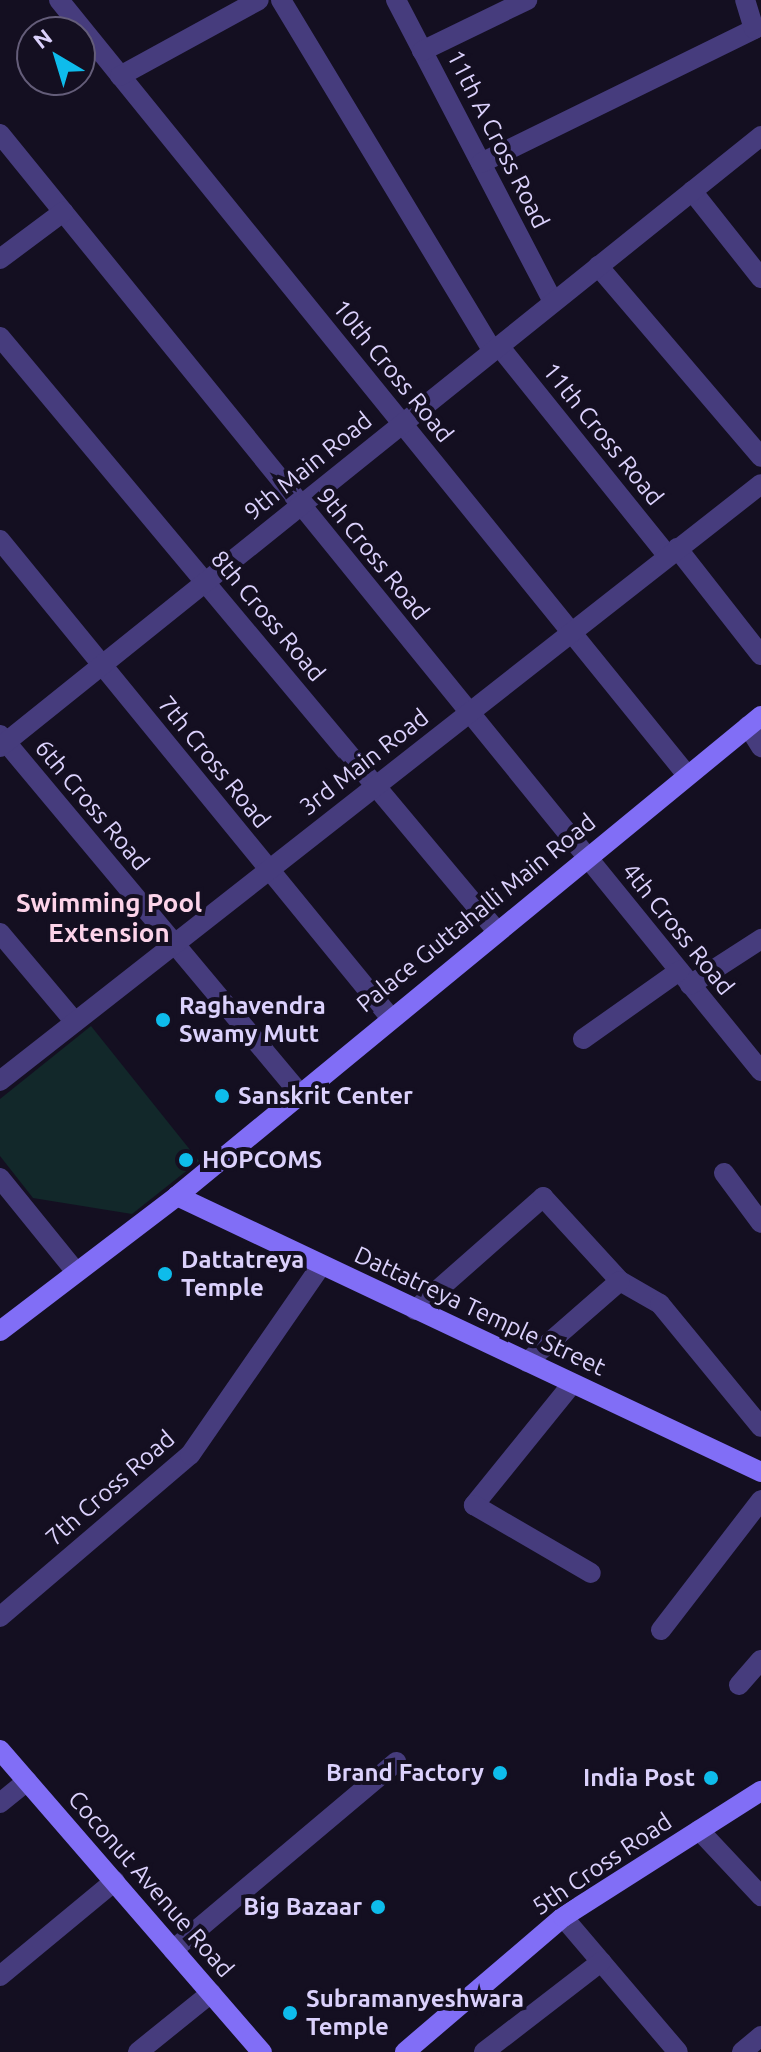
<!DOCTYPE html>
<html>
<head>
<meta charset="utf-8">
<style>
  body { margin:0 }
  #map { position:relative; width:761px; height:2052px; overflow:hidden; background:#140f21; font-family:Ubuntu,sans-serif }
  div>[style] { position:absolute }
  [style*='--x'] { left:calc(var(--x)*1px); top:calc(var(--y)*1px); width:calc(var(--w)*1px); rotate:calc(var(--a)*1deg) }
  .green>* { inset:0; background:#12282a }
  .street>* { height:20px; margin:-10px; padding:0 10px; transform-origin:10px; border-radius:10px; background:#463c7d }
  .secondary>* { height:20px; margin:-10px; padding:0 10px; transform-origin:10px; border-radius:10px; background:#816ef6 }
  .dots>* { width:22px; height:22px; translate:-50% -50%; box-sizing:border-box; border:4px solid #140f21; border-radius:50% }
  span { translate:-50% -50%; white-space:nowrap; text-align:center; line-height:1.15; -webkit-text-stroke:8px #140f21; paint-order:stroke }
  .street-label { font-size:24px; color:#dbd1fc }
  .poi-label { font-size:24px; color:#dbd1fc; font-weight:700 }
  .left { translate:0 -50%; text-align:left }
  .right { translate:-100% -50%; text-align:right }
  .neighbourhood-label { font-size:26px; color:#fcd3e9; font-weight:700 }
  .north { position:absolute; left:16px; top:16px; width:80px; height:80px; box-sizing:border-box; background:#140f21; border:2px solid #645d79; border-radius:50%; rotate:322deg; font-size:22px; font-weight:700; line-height:32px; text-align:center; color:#dbd1fc }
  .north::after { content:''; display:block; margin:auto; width:28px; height:36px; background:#0ebceb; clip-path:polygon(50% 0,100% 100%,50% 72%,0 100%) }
</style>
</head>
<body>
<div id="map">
  <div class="green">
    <div style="clip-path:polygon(91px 1026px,199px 1161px,132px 1214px,33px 1198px,0 1156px,0 1099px)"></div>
  </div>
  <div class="street">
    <div style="--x:59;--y:0;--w:998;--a:50.98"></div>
    <div style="--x:281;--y:0;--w:410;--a:58.9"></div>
    <div style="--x:396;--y:0;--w:340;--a:62.5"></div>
    <div style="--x:422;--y:51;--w:117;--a:-25.9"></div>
    <div style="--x:120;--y:76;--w:158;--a:-28.7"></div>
    <div style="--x:0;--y:134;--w:1207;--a:50.92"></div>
    <div style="--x:481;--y:163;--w:304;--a:-26.1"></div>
    <div style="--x:754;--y:29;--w:30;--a:-107"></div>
    <div style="--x:692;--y:191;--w:111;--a:51.6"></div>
    <div style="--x:0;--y:259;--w:79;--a:-36.7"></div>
    <div style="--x:598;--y:266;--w:251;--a:49.5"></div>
    <div style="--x:0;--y:337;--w:773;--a:50.09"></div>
    <div style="--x:499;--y:346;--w:268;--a:51.2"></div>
    <div style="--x:0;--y:540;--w:615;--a:50.74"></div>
    <div style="--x:677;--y:548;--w:136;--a:51.9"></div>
    <div style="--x:748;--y:726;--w:25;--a:58"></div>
    <div style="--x:0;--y:735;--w:466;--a:50.1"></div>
    <div style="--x:0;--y:747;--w:976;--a:-38.76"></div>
    <div style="--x:0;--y:933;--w:116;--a:49.9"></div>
    <div style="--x:690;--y:985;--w:85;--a:-32.9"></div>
    <div style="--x:583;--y:1039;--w:118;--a:-35.3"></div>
    <div style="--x:0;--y:1081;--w:967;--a:-38.11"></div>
    <div style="--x:724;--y:1173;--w:62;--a:53.5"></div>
    <div style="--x:0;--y:1178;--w:121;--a:51"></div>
    <div style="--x:415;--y:1310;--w:171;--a:-41.4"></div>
    <div style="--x:543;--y:1197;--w:114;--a:47.5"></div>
    <div style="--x:620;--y:1281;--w:46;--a:29.9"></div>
    <div style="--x:660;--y:1304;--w:159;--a:50.6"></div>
    <div style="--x:527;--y:1362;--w:123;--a:-41.1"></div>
    <div style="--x:572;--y:1384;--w:156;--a:129"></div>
    <div style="--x:474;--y:1505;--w:135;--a:30.2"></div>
    <div style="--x:0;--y:1617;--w:250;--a:-40.5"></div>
    <div style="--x:190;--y:1455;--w:230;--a:-55.3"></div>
    <div style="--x:661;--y:1630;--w:164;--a:-52.4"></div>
    <div style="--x:739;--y:1685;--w:33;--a:-49"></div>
    <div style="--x:0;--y:1803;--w:35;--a:-39"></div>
    <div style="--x:699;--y:1830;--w:91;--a:46.8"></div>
    <div style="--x:563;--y:1917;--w:177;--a:49.6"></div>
    <div style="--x:173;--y:1950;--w:292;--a:-40.1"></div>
    <div style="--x:0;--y:1976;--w:149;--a:-39.6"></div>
    <div style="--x:138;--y:2052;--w:94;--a:-38.9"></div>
    <div style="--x:484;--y:2052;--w:148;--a:-37.6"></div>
    <div style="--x:742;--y:2052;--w:25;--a:-40"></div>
  </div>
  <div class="secondary">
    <div style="--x:177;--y:1196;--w:646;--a:25.3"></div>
    <div style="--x:0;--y:1331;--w:223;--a:-37.3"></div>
    <div style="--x:177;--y:1196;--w:756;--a:-39.42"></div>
    <div style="--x:0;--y:1750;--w:400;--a:49.1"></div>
    <div style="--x:405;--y:2052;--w:208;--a:-40.5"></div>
    <div style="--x:563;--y:1917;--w:235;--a:-32.5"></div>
  </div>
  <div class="dots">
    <div style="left:163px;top:1020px;background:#0ebceb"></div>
    <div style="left:222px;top:1096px;background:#0ebceb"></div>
    <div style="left:186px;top:1160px;background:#0ebceb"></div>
    <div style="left:165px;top:1274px;background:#0ebceb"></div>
    <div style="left:500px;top:1773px;background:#0ebceb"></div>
    <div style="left:711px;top:1778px;background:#0ebceb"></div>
    <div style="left:378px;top:1907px;background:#0ebceb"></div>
    <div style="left:290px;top:2013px;background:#0ebceb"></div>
  </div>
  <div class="street-label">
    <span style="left:498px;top:139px;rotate:63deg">11th A Cross Road</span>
    <span style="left:393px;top:371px;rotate:51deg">10th Cross Road</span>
    <span style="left:603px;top:434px;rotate:51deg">11th Cross Road</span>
    <span style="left:308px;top:466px;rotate:-39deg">9th Main Road</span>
    <span style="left:373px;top:554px;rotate:51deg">9th Cross Road</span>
    <span style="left:268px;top:616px;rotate:50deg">8th Cross Road</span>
    <span style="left:214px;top:762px;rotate:51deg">7th Cross Road</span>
    <span style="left:364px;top:762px;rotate:-38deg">3rd Main Road</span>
    <span style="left:92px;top:805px;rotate:50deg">6th Cross Road</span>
    <span style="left:476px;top:913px;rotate:-39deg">Palace Guttahalli Main Road</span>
    <span style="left:678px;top:929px;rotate:51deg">4th Cross Road</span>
    <span style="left:480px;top:1311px;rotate:25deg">Dattatreya Temple Street</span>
    <span style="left:110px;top:1488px;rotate:-41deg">7th Cross Road</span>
    <span style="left:602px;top:1864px;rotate:-34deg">5th Cross Road</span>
    <span style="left:151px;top:1884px;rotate:49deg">Coconut Avenue Road</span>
  </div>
  <div class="poi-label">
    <span class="left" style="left:179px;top:1020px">Raghavendra<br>Swamy Mutt</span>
    <span class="left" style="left:238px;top:1096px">Sanskrit Center</span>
    <span class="left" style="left:202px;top:1160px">HOPCOMS</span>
    <span class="left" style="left:181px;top:1274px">Dattatreya<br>Temple</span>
    <span class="right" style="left:484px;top:1773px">Brand Factory</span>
    <span class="right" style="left:695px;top:1778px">India Post</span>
    <span class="right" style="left:362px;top:1907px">Big Bazaar</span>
    <span class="left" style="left:306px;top:2013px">Subramanyeshwara<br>Temple</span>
  </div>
  <div class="neighbourhood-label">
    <span style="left:109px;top:918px">Swimming Pool<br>Extension</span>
  </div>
  <div class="north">N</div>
</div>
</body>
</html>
